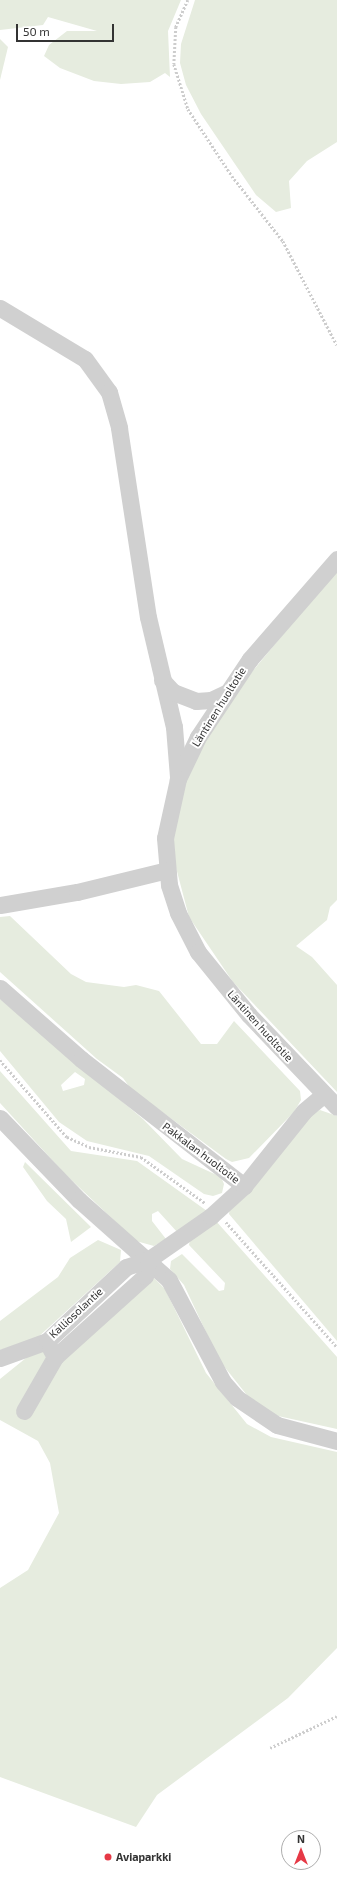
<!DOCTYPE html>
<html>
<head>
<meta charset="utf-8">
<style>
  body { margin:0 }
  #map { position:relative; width:337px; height:1886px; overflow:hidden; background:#fff; font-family:"Exo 2",sans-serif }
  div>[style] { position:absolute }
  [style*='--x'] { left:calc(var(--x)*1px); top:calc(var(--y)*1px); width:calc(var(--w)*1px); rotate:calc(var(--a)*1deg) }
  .green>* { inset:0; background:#e6ecdf }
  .path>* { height:2.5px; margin-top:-1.25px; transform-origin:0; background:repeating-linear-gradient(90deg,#cdcdcd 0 2px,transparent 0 4px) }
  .minor>* { height:17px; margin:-8.5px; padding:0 8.5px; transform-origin:8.5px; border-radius:8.5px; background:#d0d0d0 }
  .dots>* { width:11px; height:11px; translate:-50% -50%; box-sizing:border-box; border:2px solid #fff; border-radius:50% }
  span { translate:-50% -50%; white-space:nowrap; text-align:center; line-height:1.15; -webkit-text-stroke:4px #fff; paint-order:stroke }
  .street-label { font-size:11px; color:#333 }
  .poi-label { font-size:11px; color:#333; font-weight:700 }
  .left { translate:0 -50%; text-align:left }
  .north { position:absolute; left:281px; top:1830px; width:40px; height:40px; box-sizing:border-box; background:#fff; border:1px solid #adadad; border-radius:50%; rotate:0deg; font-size:11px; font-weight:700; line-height:16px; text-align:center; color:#333 }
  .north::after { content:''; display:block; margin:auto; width:14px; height:18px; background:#e63946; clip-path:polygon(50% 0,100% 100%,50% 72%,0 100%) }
  .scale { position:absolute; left:16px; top:24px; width:98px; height:18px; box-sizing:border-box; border:2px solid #333; border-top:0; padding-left:5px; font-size:12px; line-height:14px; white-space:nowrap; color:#333; -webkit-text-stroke:3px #fff; paint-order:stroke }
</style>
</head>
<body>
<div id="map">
  <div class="green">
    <div style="clip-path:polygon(0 0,181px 0,168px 31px,170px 77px,165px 73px,150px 82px,121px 84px,94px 81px,60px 68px,44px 56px,49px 45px,67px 31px,97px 31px,48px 17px,43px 25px,0 30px)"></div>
    <div style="clip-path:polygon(195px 0,337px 0,337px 142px,307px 161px,289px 181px,291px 208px,276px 212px,256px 195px,201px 114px,186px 85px,180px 63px,181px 44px)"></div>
    <div style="clip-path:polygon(0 39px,8px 47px,0 80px)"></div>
    <div style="clip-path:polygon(337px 569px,337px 900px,330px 907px,327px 920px,296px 946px,312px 957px,337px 985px,337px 1092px,233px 982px,189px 917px,174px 860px,174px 828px,181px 795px,196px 756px,237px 690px)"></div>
    <div style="clip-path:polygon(10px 916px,71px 974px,86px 982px,124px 987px,136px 985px,159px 991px,201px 1044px,217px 1044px,234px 1021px,300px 1091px,301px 1100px,294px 1112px,249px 1158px,232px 1162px,226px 1159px,131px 1089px,123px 1078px,97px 1059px,0 972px,0 917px)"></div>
    <div style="clip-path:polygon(evenodd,0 999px,143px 1119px,182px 1159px,221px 1177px,224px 1184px,222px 1193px,213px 1196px,204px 1194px,149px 1156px,87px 1141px,59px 1122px,0 1051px,0 999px,75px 1072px,85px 1079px,84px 1085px,63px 1091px,61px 1085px,75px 1072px)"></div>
    <div style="clip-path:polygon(0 1071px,71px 1151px,137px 1161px,207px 1211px,178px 1233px,158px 1211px,152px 1214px,152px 1221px,166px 1239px,154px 1246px,136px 1241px,65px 1174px,0 1103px)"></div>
    <div style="clip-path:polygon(320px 1110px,337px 1116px,337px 1341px,229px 1214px,230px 1207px,307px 1117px)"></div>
    <div style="clip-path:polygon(25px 1162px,91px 1227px,71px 1242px,66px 1219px,47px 1201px,23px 1167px)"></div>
    <div style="clip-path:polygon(216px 1221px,337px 1357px,337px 1429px,278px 1416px,254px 1404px,219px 1360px,184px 1285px,170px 1269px,171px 1261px,182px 1254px,219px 1291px,224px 1290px,225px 1283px,189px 1245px,190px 1240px)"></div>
    <div style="clip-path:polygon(98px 1240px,121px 1250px,120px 1262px,35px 1340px,0 1350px,0 1321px,58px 1277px,70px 1258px)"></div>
    <div style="clip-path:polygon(153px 1277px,165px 1289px,206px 1373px,247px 1424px,271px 1437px,337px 1452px,337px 1648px,288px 1698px,157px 1795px,136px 1827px,0 1777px,0 1588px,28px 1570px,59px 1513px,50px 1463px,38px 1441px,0 1420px,0 1379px,42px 1345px,53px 1368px)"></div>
  </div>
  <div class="path">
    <div style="--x:188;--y:0;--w:30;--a:114"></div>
    <div style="--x:176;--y:27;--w:37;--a:93"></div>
    <div style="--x:174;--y:64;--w:47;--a:72.7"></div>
    <div style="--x:188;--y:109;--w:80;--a:56.7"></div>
    <div style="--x:232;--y:176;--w:83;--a:51.9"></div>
    <div style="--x:283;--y:241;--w:117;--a:62.6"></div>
    <div style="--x:0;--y:1060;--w:102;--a:49"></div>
    <div style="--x:67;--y:1137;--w:24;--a:24"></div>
    <div style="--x:89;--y:1147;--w:53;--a:10.9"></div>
    <div style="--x:141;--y:1157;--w:79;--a:35.7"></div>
    <div style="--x:226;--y:1222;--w:167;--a:48.4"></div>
    <div style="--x:270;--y:1748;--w:74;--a:-25.5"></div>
  </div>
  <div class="minor">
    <div style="--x:0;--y:308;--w:99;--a:31"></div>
    <div style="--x:85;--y:359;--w:41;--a:54"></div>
    <div style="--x:109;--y:392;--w:37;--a:74"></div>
    <div style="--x:119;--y:428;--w:191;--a:81.3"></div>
    <div style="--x:148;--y:617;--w:113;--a:76.7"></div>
    <div style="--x:174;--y:727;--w:50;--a:85.4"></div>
    <div style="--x:337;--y:559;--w:133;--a:131"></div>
    <div style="--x:250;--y:659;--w:94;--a:123.7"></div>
    <div style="--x:198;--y:737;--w:47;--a:115.5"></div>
    <div style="--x:178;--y:779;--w:60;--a:102.4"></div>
    <div style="--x:165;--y:838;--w:47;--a:85.1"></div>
    <div style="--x:169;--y:885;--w:29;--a:72"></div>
    <div style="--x:178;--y:913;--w:44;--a:62.9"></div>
    <div style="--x:198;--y:952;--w:81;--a:51"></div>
    <div style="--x:249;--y:1015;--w:127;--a:46.3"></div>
    <div style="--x:162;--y:680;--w:16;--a:47"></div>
    <div style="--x:173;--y:692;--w:25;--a:21"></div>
    <div style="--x:196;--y:701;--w:15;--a:-4"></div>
    <div style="--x:211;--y:700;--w:17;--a:-25"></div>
    <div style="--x:0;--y:905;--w:78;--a:-9.6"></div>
    <div style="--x:77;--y:892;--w:93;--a:-13.7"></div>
    <div style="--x:0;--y:988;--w:108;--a:41.2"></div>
    <div style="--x:81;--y:1059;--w:207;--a:37.9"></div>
    <div style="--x:0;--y:1118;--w:114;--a:46.1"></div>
    <div style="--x:79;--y:1200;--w:120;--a:41.6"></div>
    <div style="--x:169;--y:1280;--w:115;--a:62.1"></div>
    <div style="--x:223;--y:1382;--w:21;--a:49"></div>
    <div style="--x:237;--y:1398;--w:48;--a:34"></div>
    <div style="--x:277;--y:1425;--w:62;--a:14.9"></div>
    <div style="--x:55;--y:1357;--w:121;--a:-42"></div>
    <div style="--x:145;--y:1276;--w:16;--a:-79"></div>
    <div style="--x:0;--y:1358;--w:50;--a:-19.9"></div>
    <div style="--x:47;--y:1341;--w:108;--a:-43.1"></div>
    <div style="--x:126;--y:1267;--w:23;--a:-18"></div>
    <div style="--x:148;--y:1260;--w:77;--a:-34.9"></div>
    <div style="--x:211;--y:1216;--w:45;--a:-42.3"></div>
    <div style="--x:244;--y:1186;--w:96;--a:-51.3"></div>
    <div style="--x:304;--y:1111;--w:26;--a:-40"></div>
    <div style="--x:24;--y:1411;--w:62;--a:-60.1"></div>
    <div style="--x:55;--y:1357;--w:10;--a:-119"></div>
  </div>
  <div class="dots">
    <div style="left:108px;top:1857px;background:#e63946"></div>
  </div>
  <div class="street-label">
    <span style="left:219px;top:707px;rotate:-58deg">Läntinen huoltotie</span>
    <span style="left:260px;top:1026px;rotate:48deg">Läntinen huoltotie</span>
    <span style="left:201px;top:1153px;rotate:37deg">Pakkalan huoltotie</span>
    <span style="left:76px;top:1313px;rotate:-43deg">Kalliosolantie</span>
  </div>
  <div class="poi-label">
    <span class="left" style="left:116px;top:1857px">Aviaparkki</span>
  </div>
  <div class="north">N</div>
  <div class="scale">50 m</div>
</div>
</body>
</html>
